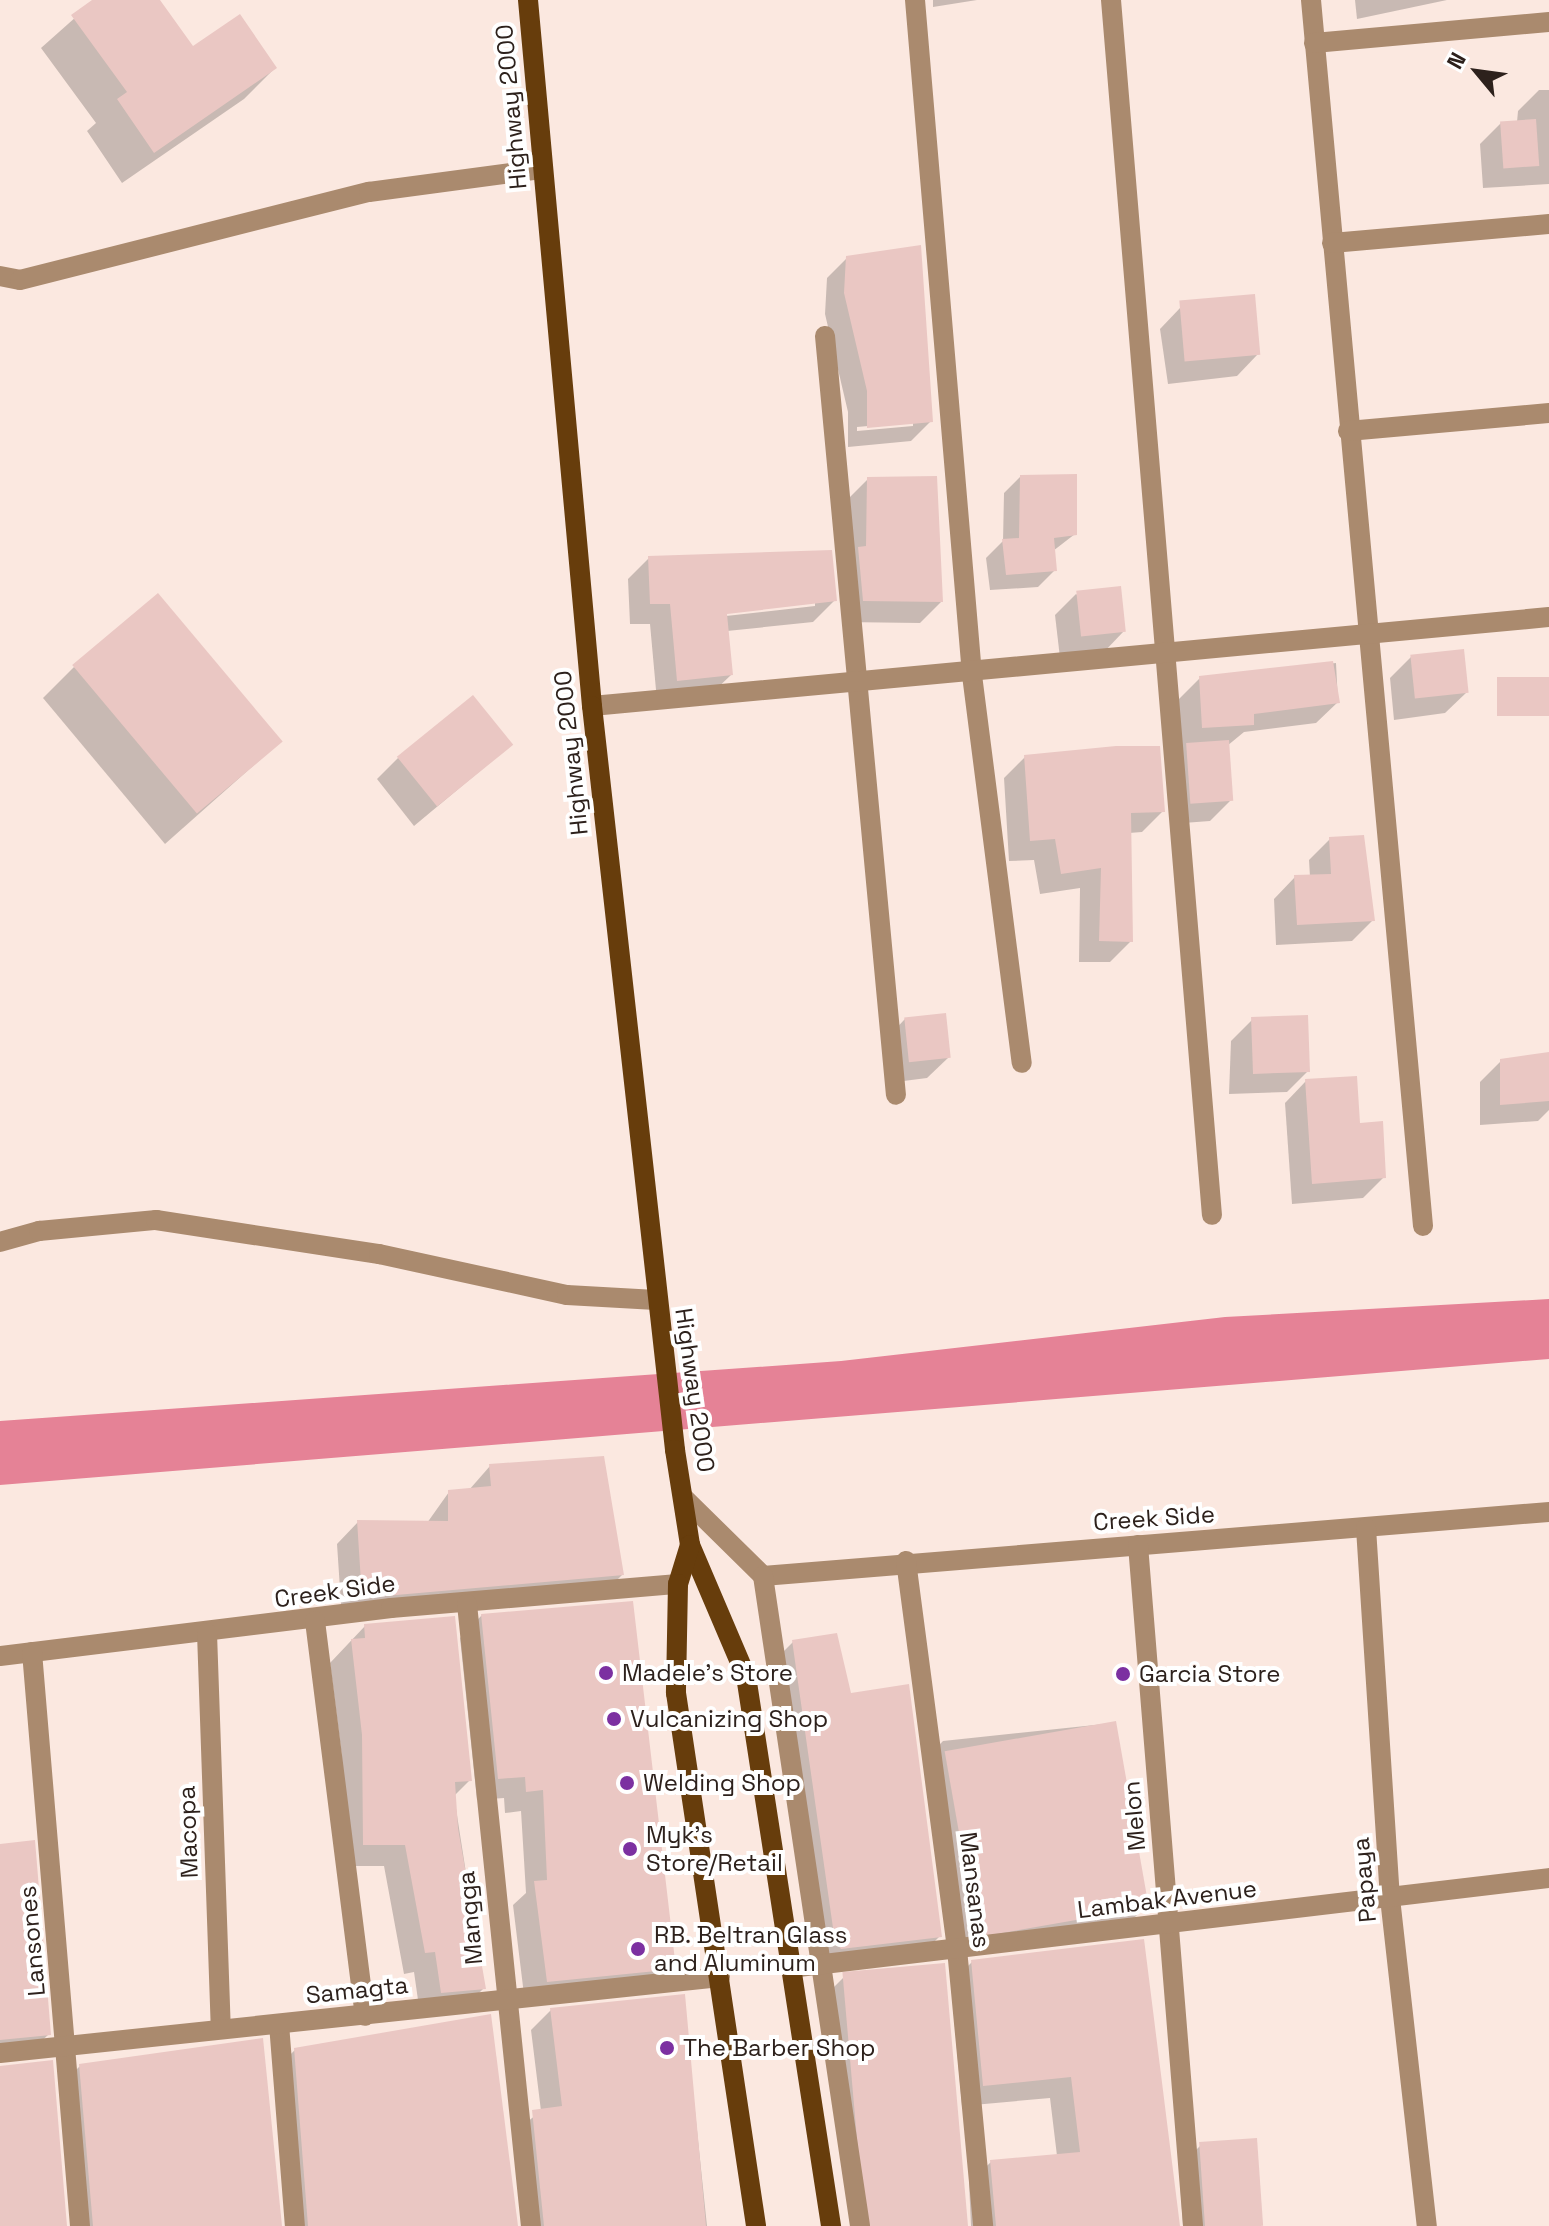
<!DOCTYPE html>
<html>
<head>
<meta charset="utf-8">
<style>
  body { margin:0 }
  #map { position:relative; width:1549px; height:2226px; overflow:hidden; background:#fbe8e0; font-family:"Space Grotesk",sans-serif }
  div>[style] { position:absolute }
  [style*='--x'] { left:calc(var(--x)*1px); top:calc(var(--y)*1px); width:calc(var(--w)*1px); rotate:calc(var(--a)*1deg) }
  .water>* { inset:0; background:#e58296 }
  .shadow>* { inset:0; background:#0003 }
  .building>* { inset:0; background:#eac7c3; transform-origin:0 0 }
  .lane>* { height:20px; margin:-10px; padding:0 10px; transform-origin:10px; border-radius:10px; background:#aa8a6e }
  .street>* { height:20px; margin:-10px; padding:0 10px; transform-origin:10px; border-radius:10px; background:#aa8a6e }
  .primary>* { height:20px; margin:-10px; padding:0 10px; transform-origin:10px; border-radius:10px; background:#673d0c }
  .dots>* { width:22px; height:22px; translate:-50% -50%; box-sizing:border-box; border:4px solid #fff; border-radius:50% }
  span { translate:-50% -50%; white-space:nowrap; text-align:center; line-height:1.15; -webkit-text-stroke:8px #fff; paint-order:stroke }
  .street-label { font-size:24px; color:#2d211c }
  .poi-label { font-size:24px; color:#2d211c }
  .left { translate:0 -50%; text-align:left }
  .north { position:absolute; left:1437px; top:32px; width:80px; height:80px; -webkit-text-stroke:6px #fff; paint-order:stroke; rotate:299deg; font-size:22px; font-weight:700; line-height:32px; text-align:center; color:#2d211c }
  .north::after { content:''; display:block; margin:auto; width:28px; height:36px; background:#2d211c; clip-path:polygon(50% 0,100% 100%,50% 72%,0 100%) }
</style>
</head>
<body>
<div id="map">
  <div class="water">
    <div style="clip-path:polygon(1549px 1299px,1549px 1359px,0 1485px,0 1421px,841px 1361px,1225px 1317px)"></div>
  </div>
  <div class="shadow">
    <div style="clip-path:polygon(95px 0,157px 0,193px 49px,275px 68px,244px 99px,122px 183px,87px 131px,96px 123px,41px 48px)"></div>
    <div style="clip-path:polygon(933px 0,977px 0,933px 7px)"></div>
    <div style="clip-path:polygon(1355px 0,1447px 0,1357px 19px)"></div>
    <div style="clip-path:polygon(1539px 90px,1549px 90px,1549px 184px,1483px 188px,1480px 144px,1501px 123px,1517px 122px,1518px 111px)"></div>
    <div style="clip-path:polygon(evenodd,847px 258px,931px 421px,911px 441px,848px 447px,848px 412px,825px 314px,827px 278px,847px 258px,913px 422px,913px 426px,857px 431px,857px 427px,913px 422px)"></div>
    <div style="clip-path:polygon(1181px 307px,1258px 354px,1237px 376px,1168px 384px,1160px 329px)"></div>
    <div style="clip-path:polygon(1020px 477px,1075px 534px,1053px 551px,1055px 570px,1038px 587px,990px 590px,986px 558px,1003px 541px,1004px 493px)"></div>
    <div style="clip-path:polygon(868px 479px,941px 602px,920px 623px,842px 622px,846px 501px)"></div>
    <div style="clip-path:polygon(evenodd,649px 558px,835px 600px,813px 622px,727px 631px,731px 675px,709px 696px,657px 701px,650px 624px,630px 624px,628px 579px,649px 558px,815px 602px,815px 606px,717px 617px,717px 613px,815px 602px)"></div>
    <div style="clip-path:polygon(1076px 594px,1124px 631px,1103px 653px,1060px 658px,1055px 615px)"></div>
    <div style="clip-path:polygon(1411px 657px,1467px 692px,1445px 713px,1394px 720px,1390px 678px)"></div>
    <div style="clip-path:polygon(1336px 663px,1338px 702px,1316px 723px,1244px 732px,1227px 746px,1231px 800px,1210px 821px,1170px 824px,1179px 699px,1200px 678px)"></div>
    <div style="clip-path:polygon(74px 667px,281px 741px,165px 844px,43px 698px)"></div>
    <div style="clip-path:polygon(511px 745px,414px 826px,377px 779px,398px 758px)"></div>
    <div style="clip-path:polygon(1025px 757px,1163px 811px,1142px 832px,1129px 833px,1131px 941px,1110px 962px,1079px 962px,1080px 888px,1040px 894px,1034px 860px,1009px 861px,1004px 778px)"></div>
    <div style="clip-path:polygon(1330px 839px,1373px 920px,1352px 941px,1276px 945px,1274px 899px,1295px 877px,1310px 877px,1309px 860px)"></div>
    <div style="clip-path:polygon(905px 1019px,949px 1057px,927px 1078px,888px 1083px,884px 1041px)"></div>
    <div style="clip-path:polygon(1252px 1020px,1308px 1071px,1287px 1092px,1229px 1094px,1231px 1041px)"></div>
    <div style="clip-path:polygon(1549px 1054px,1549px 1110px,1538px 1121px,1480px 1125px,1480px 1082px,1501px 1061px)"></div>
    <div style="clip-path:polygon(1306px 1081px,1358px 1125px,1384px 1177px,1363px 1198px,1292px 1204px,1285px 1103px)"></div>
    <div style="clip-path:polygon(490px 1466px,622px 1575px,601px 1596px,342px 1619px,337px 1544px,358px 1522px,427px 1523px,449px 1492px,469px 1490px)"></div>
    <div style="clip-path:polygon(631px 1603px,674px 1968px,652px 1990px,525px 2003px,513px 1905px,526px 1893px,521px 1811px,505px 1813px,504px 1798px,477px 1800px,460px 1638px,482px 1615px)"></div>
    <div style="clip-path:polygon(365px 1626px,470px 1780px,454px 1796px,484px 1988px,463px 2009px,420px 2014px,414px 1972px,404px 1974px,384px 1866px,342px 1866px,342px 1757px,330px 1663px)"></div>
    <div style="clip-path:polygon(793px 1642px,849px 1696px,940px 1936px,919px 1957px,820px 1969px,772px 1663px)"></div>
    <div style="clip-path:polygon(1114px 1723px,1146px 1906px,1126px 1926px,949px 1952px,924px 1761px,943px 1741px)"></div>
    <div style="clip-path:polygon(0 1846px,49px 2034px,28px 2054px,0 2057px)"></div>
    <div style="clip-path:polygon(1143px 1941px,1179px 2226px,971px 2226px,969px 2183px,991px 2162px,1057px 2156px,1050px 2098px,962px 2106px,951px 1983px,972px 1962px)"></div>
    <div style="clip-path:polygon(844px 1977px,967px 2226px,851px 2226px,825px 1996px)"></div>
    <div style="clip-path:polygon(683px 1996px,707px 2226px,522px 2226px,513px 2133px,541px 2111px,531px 2030px,551px 2010px)"></div>
    <div style="clip-path:polygon(295px 2050px,516px 2226px,287px 2226px,274px 2070px)"></div>
    <div style="clip-path:polygon(80px 2066px,280px 2226px,72px 2226px,60px 2086px)"></div>
    <div style="clip-path:polygon(1200px 2146px,1261px 2226px,1183px 2226px,1179px 2167px)"></div>
  </div>
  <div class="building">
    <div style="clip-path:polygon(92px 0,160px 0,193px 46px,240px 14px,277px 68px,154px 153px,117px 99px,127px 92px,71px 15px)"></div>
    <div style="left:1536px;top:119px;width:47px;height:36px;rotate:86deg"></div>
    <div style="clip-path:polygon(921px 245px,933px 422px,867px 428px,867px 391px,844px 293px,846px 256px)"></div>
    <div style="left:1255px;top:294px;width:61px;height:76px;rotate:85deg"></div>
    <div style="clip-path:polygon(1077px 474px,1077px 535px,1054px 538px,1057px 571px,1006px 575px,1002px 539px,1019px 538px,1020px 475px)"></div>
    <div style="clip-path:polygon(937px 476px,943px 602px,863px 601px,858px 547px,866px 546px,867px 477px)"></div>
    <div style="clip-path:polygon(832px 550px,837px 601px,727px 614px,733px 675px,677px 681px,670px 604px,650px 604px,648px 556px)"></div>
    <div style="left:1121px;top:586px;width:46px;height:45px;rotate:84deg"></div>
    <div style="left:158px;top:593px;width:194px;height:112px;rotate:50deg"></div>
    <div style="left:1464px;top:649px;width:44px;height:54px;rotate:84deg"></div>
    <div style="clip-path:polygon(1333px 661px,1340px 703px,1254px 714px,1254px 725px,1202px 728px,1199px 676px)"></div>
    <div style="left:1549px;top:677px;width:39px;height:52px;rotate:90deg"></div>
    <div style="left:473px;top:695px;width:64px;height:98px;rotate:51deg"></div>
    <div style="left:1229px;top:740px;width:61px;height:43px;rotate:86deg"></div>
    <div style="clip-path:polygon(1116px 746px,1160px 746px,1165px 812px,1131px 813px,1133px 942px,1099px 941px,1101px 868px,1061px 874px,1055px 839px,1030px 841px,1024px 755px)"></div>
    <div style="clip-path:polygon(1364px 835px,1375px 921px,1297px 925px,1294px 875px,1331px 874px,1329px 837px)"></div>
    <div style="left:946px;top:1013px;width:45px;height:42px;rotate:84deg"></div>
    <div style="left:1308px;top:1015px;width:57px;height:57px;rotate:88deg"></div>
    <div style="clip-path:polygon(1549px 1052px,1549px 1101px,1500px 1105px,1500px 1059px)"></div>
    <div style="clip-path:polygon(1357px 1076px,1360px 1123px,1383px 1121px,1386px 1178px,1312px 1184px,1305px 1079px)"></div>
    <div style="clip-path:polygon(604px 1456px,624px 1575px,362px 1598px,357px 1520px,448px 1521px,448px 1490px,491px 1486px,489px 1464px)"></div>
    <div style="clip-path:polygon(633px 1601px,676px 1969px,547px 1982px,534px 1881px,547px 1880px,543px 1790px,526px 1792px,525px 1777px,498px 1779px,481px 1614px)"></div>
    <div style="clip-path:polygon(455px 1616px,472px 1781px,455px 1782px,458px 1828px,486px 1989px,441px 1993px,435px 1952px,425px 1953px,405px 1845px,363px 1845px,362px 1735px,351px 1639px,365px 1638px,364px 1624px)"></div>
    <div style="clip-path:polygon(837px 1633px,851px 1693px,909px 1684px,942px 1937px,841px 1949px,835px 1942px,792px 1640px)"></div>
    <div style="left:1116px;top:1721px;width:189px;height:174px;rotate:80deg"></div>
    <div style="clip-path:polygon(35px 1840px,51px 2035px,0 2040px,0 1844px)"></div>
    <div style="clip-path:polygon(1144px 1939px,1180px 2226px,996px 2226px,990px 2160px,1080px 2152px,1071px 2077px,983px 2086px,971px 1960px)"></div>
    <div style="left:945px;top:1963px;width:264px;height:103px;rotate:85deg"></div>
    <div style="clip-path:polygon(685px 1994px,706px 2226px,544px 2226px,532px 2110px,562px 2106px,550px 2008px)"></div>
    <div style="clip-path:polygon(491px 2014px,518px 2226px,308px 2226px,294px 2048px)"></div>
    <div style="clip-path:polygon(263px 2038px,282px 2226px,93px 2226px,79px 2064px)"></div>
    <div style="clip-path:polygon(53px 2060px,67px 2226px,0 2226px,0 2066px)"></div>
    <div style="left:1257px;top:2138px;width:88px;height:58px;rotate:86deg"></div>
  </div>
  <div class="lane">
    <div style="--x:0;--y:276;--w:20;--a:11"></div>
    <div style="--x:20;--y:280;--w:360;--a:-14.2"></div>
    <div style="--x:369;--y:192;--w:175;--a:-7.6"></div>
    <div style="--x:0;--y:1242;--w:41;--a:-15.8"></div>
    <div style="--x:39;--y:1231;--w:118;--a:-5.4"></div>
    <div style="--x:156;--y:1220;--w:226;--a:8.7"></div>
    <div style="--x:379;--y:1254;--w:192;--a:12.3"></div>
    <div style="--x:567;--y:1295;--w:89;--a:3.2"></div>
    <div style="--x:763;--y:1576;--w:789;--a:-4.66"></div>
    <div style="--x:0;--y:1656;--w:394;--a:-7"></div>
    <div style="--x:391;--y:1608;--w:288;--a:-4.8"></div>
  </div>
  <div class="street">
    <div style="--x:915;--y:0;--w:677;--a:85.17"></div>
    <div style="--x:972;--y:675;--w:391;--a:82.7"></div>
    <div style="--x:1111;--y:0;--w:1219;--a:85.25"></div>
    <div style="--x:1311;--y:0;--w:1231;--a:84.78"></div>
    <div style="--x:1314;--y:43;--w:236;--a:-5.1"></div>
    <div style="--x:1332;--y:243;--w:218;--a:-5"></div>
    <div style="--x:825;--y:336;--w:762;--a:84.66"></div>
    <div style="--x:1348;--y:431;--w:202;--a:-5.1"></div>
    <div style="--x:592;--y:706;--w:961;--a:-5.31"></div>
    <div style="--x:684;--y:1498;--w:111;--a:44.6"></div>
    <div style="--x:763;--y:1576;--w:657;--a:81.51"></div>
    <div style="--x:1366;--y:1528;--w:371;--a:86.3"></div>
    <div style="--x:1390;--y:1898;--w:330;--a:83.6"></div>
    <div style="--x:1138;--y:1545;--w:683;--a:85.38"></div>
    <div style="--x:906;--y:1561;--w:391;--a:82.5"></div>
    <div style="--x:957;--y:1949;--w:278;--a:84.6"></div>
    <div style="--x:467;--y:1604;--w:625;--a:84.13"></div>
    <div style="--x:315;--y:1621;--w:398;--a:82.8"></div>
    <div style="--x:207;--y:1633;--w:396;--a:88"></div>
    <div style="--x:32;--y:1652;--w:576;--a:85.22"></div>
    <div style="--x:790;--y:1968;--w:764;--a:-6.76"></div>
    <div style="--x:279;--y:2024;--w:203;--a:85.5"></div>
    <div style="--x:0;--y:2053;--w:724;--a:-6.03"></div>
  </div>
  <div class="primary">
    <div style="--x:528;--y:0;--w:709;--a:84.82"></div>
    <div style="--x:592;--y:706;--w:749;--a:83.63"></div>
    <div style="--x:675;--y:1450;--w:96;--a:81"></div>
    <div style="--x:690;--y:1545;--w:142;--a:66.9"></div>
    <div style="--x:746;--y:1676;--w:557;--a:81.21"></div>
    <div style="--x:690;--y:1545;--w:41;--a:107.1"></div>
    <div style="--x:678;--y:1584;--w:109;--a:91.1"></div>
    <div style="--x:676;--y:1693;--w:539;--a:81.46"></div>
  </div>
  <div class="dots">
    <div style="left:606px;top:1673px;background:#7c30a1"></div>
    <div style="left:1123px;top:1674px;background:#7c30a1"></div>
    <div style="left:614px;top:1719px;background:#7c30a1"></div>
    <div style="left:627px;top:1783px;background:#7c30a1"></div>
    <div style="left:630px;top:1849px;background:#7c30a1"></div>
    <div style="left:638px;top:1949px;background:#7c30a1"></div>
    <div style="left:667px;top:2048px;background:#7c30a1"></div>
  </div>
  <div class="street-label">
    <span style="left:511px;top:107px;rotate:-95deg">Highway 2000</span>
    <span style="left:571px;top:753px;rotate:-96deg">Highway 2000</span>
    <span style="left:695px;top:1390px;rotate:82deg">Highway 2000</span>
    <span style="left:1154px;top:1518px;rotate:-4deg">Creek Side</span>
    <span style="left:335px;top:1591px;rotate:-8deg">Creek Side</span>
    <span style="left:1134px;top:1816px;rotate:-95deg">Melon</span>
    <span style="left:188px;top:1832px;rotate:-92deg">Macopa</span>
    <span style="left:1364px;top:1880px;rotate:-95deg">Papaya</span>
    <span style="left:975px;top:1890px;rotate:83deg">Mansanas</span>
    <span style="left:1167px;top:1899px;rotate:-7deg">Lambak Avenue</span>
    <span style="left:470px;top:1918px;rotate:-95deg">Mangga</span>
    <span style="left:32px;top:1941px;rotate:-95deg">Lansones</span>
    <span style="left:357px;top:1990px;rotate:-6deg">Samagta</span>
  </div>
  <div class="poi-label">
    <span class="left" style="left:622px;top:1673px">Madele's Store</span>
    <span class="left" style="left:1139px;top:1674px">Garcia Store</span>
    <span class="left" style="left:630px;top:1719px">Vulcanizing Shop</span>
    <span class="left" style="left:643px;top:1783px">Welding Shop</span>
    <span class="left" style="left:646px;top:1849px">Myk's<br>Store/Retail</span>
    <span class="left" style="left:654px;top:1949px">RB. Beltran Glass<br>and Aluminum</span>
    <span class="left" style="left:683px;top:2048px">The Barber Shop</span>
  </div>
  <div class="north">N</div>
</div>
</body>
</html>
